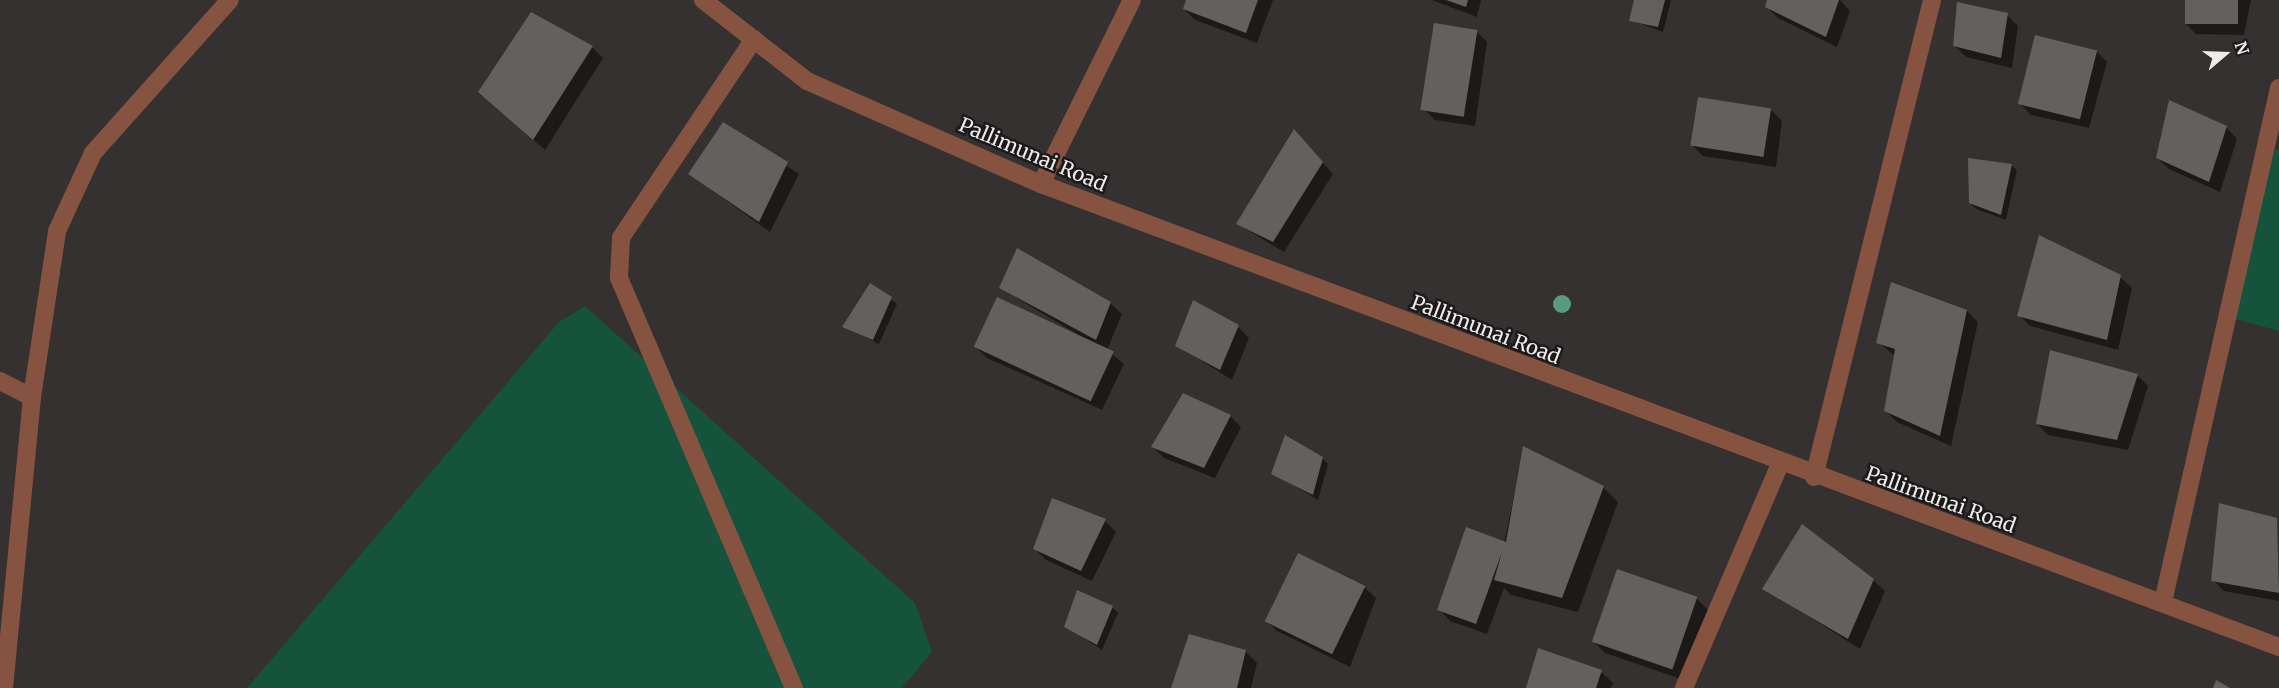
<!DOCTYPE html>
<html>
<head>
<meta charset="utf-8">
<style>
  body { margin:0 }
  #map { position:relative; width:2279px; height:688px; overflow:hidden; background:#353130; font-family:Merriweather,serif }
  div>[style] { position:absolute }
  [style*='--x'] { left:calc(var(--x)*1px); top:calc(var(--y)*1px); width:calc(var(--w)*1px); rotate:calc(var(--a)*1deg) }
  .green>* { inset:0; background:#15533c }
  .shadow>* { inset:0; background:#0007 }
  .building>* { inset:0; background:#63605d; transform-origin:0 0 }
  .minor>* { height:18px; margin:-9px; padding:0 9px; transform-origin:9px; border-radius:9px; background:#875341 }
  .trees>* { width:18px; height:18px; margin:-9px; border-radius:50%; background:#579c7f }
  span { translate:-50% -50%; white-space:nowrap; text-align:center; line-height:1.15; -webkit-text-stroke:5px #1b1919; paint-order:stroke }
  .street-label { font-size:20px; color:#eeebea }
  .north { position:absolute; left:2195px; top:24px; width:60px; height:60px; -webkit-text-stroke:4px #1b1919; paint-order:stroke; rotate:71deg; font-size:16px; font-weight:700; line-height:24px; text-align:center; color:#eeebea }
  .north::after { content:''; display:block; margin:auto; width:21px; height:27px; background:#eeebea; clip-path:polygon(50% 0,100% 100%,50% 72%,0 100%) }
</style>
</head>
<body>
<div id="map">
  <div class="green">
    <div style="clip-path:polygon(2265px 147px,2279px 150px,2279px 331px,2228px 317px)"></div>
    <div style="clip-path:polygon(585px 306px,915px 603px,932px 652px,902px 688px,247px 688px,559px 322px)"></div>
  </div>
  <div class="shadow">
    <div style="clip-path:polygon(1187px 0,1273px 0,1257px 43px,1195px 20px,1184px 9px)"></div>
    <div style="clip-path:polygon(1432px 0,1481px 0,1477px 17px)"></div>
    <div style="clip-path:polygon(1635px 0,1671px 0,1663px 32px,1631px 20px)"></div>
    <div style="clip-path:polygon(1768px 0,1840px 0,1850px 11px,1837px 47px,1778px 18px,1766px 6px)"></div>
    <div style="clip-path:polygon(2187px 0,2251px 0,2244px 35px,2196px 34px,2185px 23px)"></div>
    <div style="clip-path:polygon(2007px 15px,2018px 26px,2012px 68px,1966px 57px,1954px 45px)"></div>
    <div style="clip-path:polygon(1476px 31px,1487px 42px,1475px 126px,1435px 120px,1424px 109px)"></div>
    <div style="clip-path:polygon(592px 47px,603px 58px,545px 150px,491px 103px)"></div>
    <div style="clip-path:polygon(2096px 51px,2107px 62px,2089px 128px,2031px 115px,2020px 104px)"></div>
    <div style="clip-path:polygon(1771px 110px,1782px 121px,1776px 167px,1703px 156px,1692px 145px)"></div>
    <div style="clip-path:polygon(723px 124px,799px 174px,770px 232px,690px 174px)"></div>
    <div style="clip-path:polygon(2226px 127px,2237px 139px,2220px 192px,2169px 169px,2157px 158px)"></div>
    <div style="clip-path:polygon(1305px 143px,1333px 174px,1284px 252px,1238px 224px)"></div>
    <div style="clip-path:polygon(2011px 165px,2017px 170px,2006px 220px,1976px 209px,1970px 203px)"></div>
    <div style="clip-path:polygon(2120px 277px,2132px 288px,2118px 350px,2030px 326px,2019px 315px)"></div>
    <div style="clip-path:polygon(871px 285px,897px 304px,879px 344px,844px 326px)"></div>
    <div style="clip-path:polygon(1000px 288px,1110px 303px,1122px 314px,1107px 350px,1124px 364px,1102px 410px,987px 358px,976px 347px,1077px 334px)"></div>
    <div style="clip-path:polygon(1967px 311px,1978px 322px,1951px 446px,1897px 422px,1886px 411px,1895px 356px,1878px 342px)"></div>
    <div style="clip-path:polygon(1238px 327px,1249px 338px,1232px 380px,1177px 345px)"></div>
    <div style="clip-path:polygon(2137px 375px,2148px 386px,2128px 450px,2048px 435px,2037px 424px)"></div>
    <div style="clip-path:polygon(1230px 416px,1241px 427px,1215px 478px,1164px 458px,1153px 447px)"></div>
    <div style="clip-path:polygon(1524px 449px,1603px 487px,1618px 502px,1578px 612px,1511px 595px,1504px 588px,1487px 634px,1450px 621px,1439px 609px,1504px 543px)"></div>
    <div style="clip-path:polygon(1322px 458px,1328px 464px,1318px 500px,1273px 473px)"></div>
    <div style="clip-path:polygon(2277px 519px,2279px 601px,2224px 591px,2213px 580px)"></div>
    <div style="clip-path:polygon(1105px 521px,1116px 532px,1092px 581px,1046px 560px,1035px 549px)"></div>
    <div style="clip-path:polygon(1617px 571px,1697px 599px,1708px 610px,1684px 680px,1605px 653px,1594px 642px)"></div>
    <div style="clip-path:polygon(1873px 580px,1885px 591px,1860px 649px,1764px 588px)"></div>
    <div style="clip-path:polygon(1364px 587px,1376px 598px,1350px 667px,1277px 631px,1266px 620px)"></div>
    <div style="clip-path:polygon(1112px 607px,1118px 613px,1102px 650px,1065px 626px)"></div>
    <div style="clip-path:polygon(1190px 636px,1246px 652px,1257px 663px,1251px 688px,1173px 688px)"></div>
    <div style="clip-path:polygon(1601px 672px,1613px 683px,1611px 688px,1528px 688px)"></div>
  </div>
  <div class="building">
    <div style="clip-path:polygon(1186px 0,1258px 0,1246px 33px,1183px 9px)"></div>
    <div style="clip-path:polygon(1446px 0,1468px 0,1466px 7px)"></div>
    <div style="clip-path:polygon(1634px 0,1665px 0,1658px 27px,1629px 21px)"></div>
    <div style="clip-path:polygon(1767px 0,1839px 0,1826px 37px,1765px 7px)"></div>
    <div style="left:2185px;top:0;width:53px;height:24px"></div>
    <div style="clip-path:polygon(1957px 2px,2008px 13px,2001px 58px,1953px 46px)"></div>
    <div style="clip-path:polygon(531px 12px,593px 46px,533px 140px,478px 92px)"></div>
    <div style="left:1434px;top:23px;width:44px;height:88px;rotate:9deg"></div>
    <div style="left:2035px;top:35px;width:64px;height:71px;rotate:14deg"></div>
    <div style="left:1698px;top:97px;width:74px;height:49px;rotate:9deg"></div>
    <div style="clip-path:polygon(2169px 100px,2227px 126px,2209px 182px,2156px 158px)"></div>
    <div style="clip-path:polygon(723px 122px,788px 162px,759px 222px,688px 174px)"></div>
    <div style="clip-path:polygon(1294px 129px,1323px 162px,1273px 242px,1236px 224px)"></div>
    <div style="clip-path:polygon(1968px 158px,2012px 164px,2001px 215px,1969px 203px)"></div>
    <div style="clip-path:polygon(2039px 235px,2121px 275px,2107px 340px,2017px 316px)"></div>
    <div style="clip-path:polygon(1017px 248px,1111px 302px,1096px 340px,999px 288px)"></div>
    <div style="clip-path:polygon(1891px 282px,1967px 310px,1940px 436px,1884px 411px,1895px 349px,1876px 343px)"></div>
    <div style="clip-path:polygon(870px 283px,892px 297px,873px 340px,842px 327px)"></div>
    <div style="left:997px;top:297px;width:129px;height:55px;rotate:25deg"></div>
    <div style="clip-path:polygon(1193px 300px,1239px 325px,1220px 370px,1175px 346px)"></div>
    <div style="clip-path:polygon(2050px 350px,2138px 374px,2117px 440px,2036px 424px)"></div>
    <div style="clip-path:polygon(1183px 393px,1231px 415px,1204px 468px,1151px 447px)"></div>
    <div style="clip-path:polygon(1285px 435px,1323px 457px,1313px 495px,1271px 474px)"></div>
    <div style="clip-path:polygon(1523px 446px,1604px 486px,1562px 598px,1494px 580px,1502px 552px,1476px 624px,1437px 610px,1466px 527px,1506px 542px)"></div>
    <div style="clip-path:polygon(1052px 498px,1106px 519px,1081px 571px,1033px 549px)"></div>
    <div style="clip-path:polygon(2219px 503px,2277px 518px,2279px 593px,2211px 581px)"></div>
    <div style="clip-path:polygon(1802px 524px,1874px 579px,1848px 639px,1762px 589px)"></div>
    <div style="left:1298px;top:553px;width:75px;height:76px;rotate:26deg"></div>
    <div style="left:1617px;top:569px;width:85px;height:77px;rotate:19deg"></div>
    <div style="clip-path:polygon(1077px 590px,1113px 606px,1097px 645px,1064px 627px)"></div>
    <div style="clip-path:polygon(1189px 634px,1246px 650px,1237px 688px,1171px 688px)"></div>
    <div style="clip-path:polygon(1538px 648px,1602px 670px,1596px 688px,1526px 688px)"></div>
    <div style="clip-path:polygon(2216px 680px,2230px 688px,2213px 688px)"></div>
  </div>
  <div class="minor">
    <div style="--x:703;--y:0;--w:132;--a:37.9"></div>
    <div style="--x:807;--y:81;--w:256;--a:23.8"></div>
    <div style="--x:1041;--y:184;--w:1322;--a:20.51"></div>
    <div style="--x:754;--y:39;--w:239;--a:123.8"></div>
    <div style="--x:621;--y:238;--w:40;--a:92.9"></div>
    <div style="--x:619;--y:278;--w:446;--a:66.9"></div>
    <div style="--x:1041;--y:184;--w:205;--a:-63.7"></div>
    <div style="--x:0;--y:381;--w:36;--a:27"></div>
    <div style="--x:1814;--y:477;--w:491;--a:-76.1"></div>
    <div style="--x:2163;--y:602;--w:527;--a:-77.28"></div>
    <div style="--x:4;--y:688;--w:292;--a:-84.5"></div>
    <div style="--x:32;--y:397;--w:168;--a:-81.4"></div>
    <div style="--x:57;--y:231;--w:86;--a:-65.2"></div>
    <div style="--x:93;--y:153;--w:205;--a:-48.2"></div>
    <div style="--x:1684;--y:688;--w:244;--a:-66.8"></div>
  </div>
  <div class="trees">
    <div style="left:1562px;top:304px"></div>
  </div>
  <div class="street-label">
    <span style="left:1033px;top:154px;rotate:23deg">Pallimunai Road</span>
    <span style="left:1486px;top:329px;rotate:21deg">Pallimunai Road</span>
    <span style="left:1941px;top:499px;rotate:20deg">Pallimunai Road</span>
  </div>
  <div class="north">N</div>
</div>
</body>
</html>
